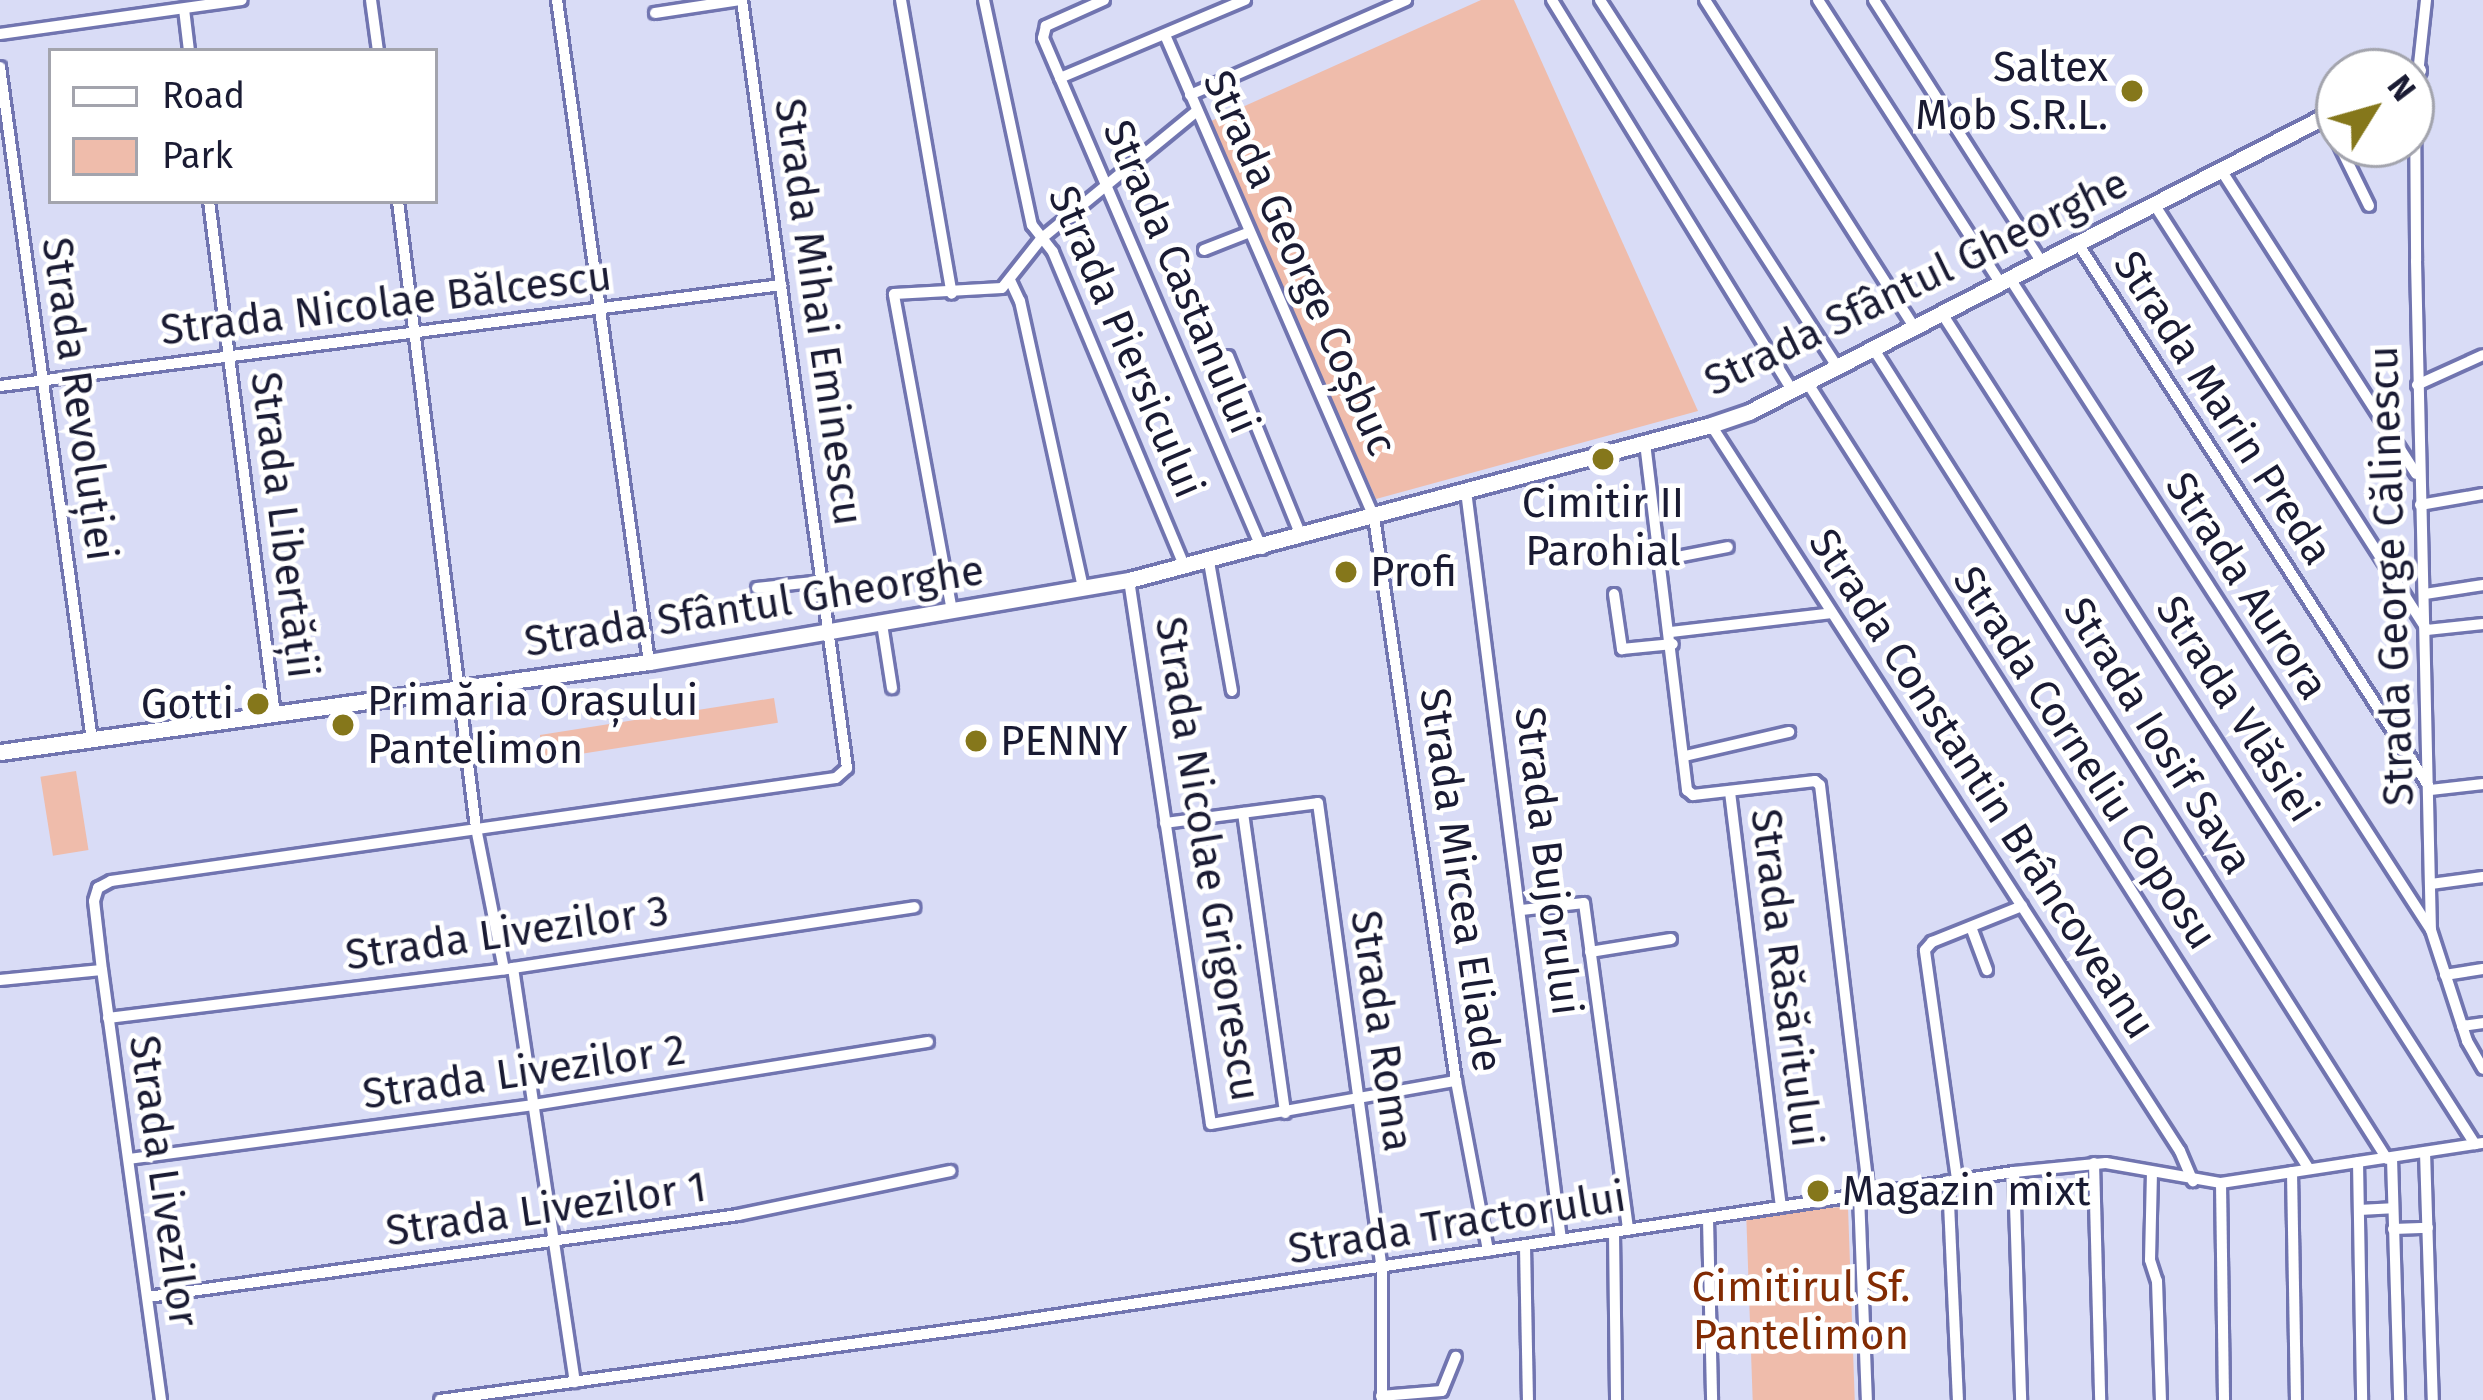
<!DOCTYPE html>
<html>
<head>
<meta charset="utf-8">
<style>
  body { margin:0 }
  #map { position:relative; width:2483px; height:1400px; overflow:hidden; background:#d9dcf6; font-family:"Fira Sans",sans-serif }
  div>[style] { position:absolute }
  [style*='--x'] { left:calc(var(--x)*1px); top:calc(var(--y)*1px); width:calc(var(--w)*1px); rotate:calc(var(--a)*1deg) }
  .green>* { inset:0; background:#efbcab; transform-origin:0 0 }
  .roads { filter:drop-shadow(3px 0 #7175b0) drop-shadow(-3px 0 #7175b0) drop-shadow(0 3px #7175b0) drop-shadow(0 -3px #7175b0) }
  .street>* { height:10px; margin:-5px; padding:0 5px; transform-origin:5px; border-radius:5px; background:#fff }
  .secondary>* { height:15px; margin:-7.5px; padding:0 7.5px; transform-origin:7.5px; border-radius:7.5px; background:#fff }
  .dots>* { width:33px; height:33px; translate:-50% -50%; box-sizing:border-box; border:6px solid #fff; border-radius:50% }
  span { translate:-50% -50%; white-space:nowrap; text-align:center; line-height:1.15; -webkit-text-stroke:9px #fff; paint-order:stroke }
  .poi-label { font-size:42px; color:#1a1b33 }
  .right { translate:-100% -50%; text-align:right }
  .left { translate:0 -50%; text-align:left }
  .street-label { font-size:42px; color:#1a1b33 }
  .park-label { font-size:42px; color:#822b03 }
  .legend { position:absolute; left:48px; top:48px; width:390px; height:156px; box-sizing:border-box; background:#fff; border:3px solid #a3a4ad; margin:0; padding:15px 21px; list-style:none; font-size:36px; color:#1a1b33 }
  .legend li { display:flex; align-items:center; gap:24px; height:60px }
  .legend b { width:60px; border:3px solid #a3a4ad }
  .north { position:absolute; left:2315px; top:48px; width:120px; height:120px; box-sizing:border-box; background:#fff; border:3px solid #a3a4ad; border-radius:50%; rotate:53deg; font-size:33px; font-weight:700; line-height:48px; text-align:center; color:#1a1b33 }
  .north::after { content:''; display:block; margin:auto; width:42px; height:54px; background:#85771b; clip-path:polygon(50% 0,100% 100%,50% 72%,0 100%) }
</style>
</head>
<body>
<div id="map">
  <div class="green">
    <div style="clip-path:polygon(1481px 0,1514px 0,1698px 411px,1376px 499px,1209px 122px)"></div>
    <div style="left:774px;top:698px;width:25px;height:237px;rotate:81deg"></div>
    <div style="left:76px;top:771px;width:80px;height:36px;rotate:81deg"></div>
    <div style="left:1848px;top:1207px;width:193px;height:102px;rotate:88deg"></div>
  </div>
  <div class="roads">
    <div class="street">
      <div style="--x:371;--y:0;--w:51;--a:82.2"></div>
      <div style="--x:557;--y:0;--w:668;--a:82.09"></div>
      <div style="--x:901;--y:0;--w:298;--a:80.2"></div>
      <div style="--x:984;--y:0;--w:230;--a:78"></div>
      <div style="--x:1032;--y:225;--w:34;--a:52"></div>
      <div style="--x:1053;--y:252;--w:342;--a:67.3"></div>
      <div style="--x:1104;--y:0;--w:64;--a:155.9"></div>
      <div style="--x:1046;--y:26;--w:12;--a:104"></div>
      <div style="--x:1043;--y:38;--w:556;--a:66.8"></div>
      <div style="--x:1552;--y:0;--w:458;--a:58.4"></div>
      <div style="--x:1600;--y:0;--w:437;--a:57.1"></div>
      <div style="--x:1705;--y:0;--w:388;--a:57.4"></div>
      <div style="--x:1818;--y:0;--w:336;--a:57.2"></div>
      <div style="--x:1874;--y:0;--w:310;--a:57.4"></div>
      <div style="--x:2426;--y:0;--w:103;--a:96.2"></div>
      <div style="--x:2415;--y:102;--w:159;--a:89.6"></div>
      <div style="--x:2416;--y:261;--w:669;--a:88.72"></div>
      <div style="--x:2431;--y:930;--w:117;--a:72"></div>
      <div style="--x:2467;--y:1041;--w:32;--a:60"></div>
      <div style="--x:184;--y:9;--w:42;--a:83.2"></div>
      <div style="--x:655;--y:13;--w:86;--a:-8.7"></div>
      <div style="--x:0;--y:34;--w:244;--a:-8"></div>
      <div style="--x:1165;--y:35;--w:525;--a:66.56"></div>
      <div style="--x:1374;--y:517;--w:570;--a:81.73"></div>
      <div style="--x:1456;--y:1081;--w:173;--a:79.3"></div>
      <div style="--x:0;--y:67;--w:679;--a:82.22"></div>
      <div style="--x:1060;--y:78;--w:201;--a:-22.9"></div>
      <div style="--x:1190;--y:95;--w:236;--a:-23.7"></div>
      <div style="--x:2325;--y:116;--w:100;--a:63.9"></div>
      <div style="--x:2221;--y:170;--w:361;--a:57.3"></div>
      <div style="--x:209;--y:201;--w:518;--a:82.68"></div>
      <div style="--x:398;--y:201;--w:632;--a:82.91"></div>
      <div style="--x:476;--y:828;--w:144;--a:78.8"></div>
      <div style="--x:2154;--y:204;--w:506;--a:57.35"></div>
      <div style="--x:2427;--y:630;--w:56;--a:-6.1"></div>
      <div style="--x:2077;--y:242;--w:652;--a:57.14"></div>
      <div style="--x:2431;--y:790;--w:52;--a:-6.6"></div>
      <div style="--x:1204;--y:250;--w:49;--a:-21.4"></div>
      <div style="--x:2009;--y:277;--w:777;--a:57.13"></div>
      <div style="--x:1010;--y:280;--w:23;--a:65"></div>
      <div style="--x:1020;--y:301;--w:294;--a:77.6"></div>
      <div style="--x:1941;--y:312;--w:989;--a:57.31"></div>
      <div style="--x:1873;--y:348;--w:960;--a:57.63"></div>
      <div style="--x:1228;--y:356;--w:194;--a:67.9"></div>
      <div style="--x:1807;--y:382;--w:933;--a:57.47"></div>
      <div style="--x:2417;--y:385;--w:72;--a:-24.4"></div>
      <div style="--x:0;--y:386;--w:788;--a:-7.37"></div>
      <div style="--x:1711;--y:425;--w:864;--a:57.14"></div>
      <div style="--x:2180;--y:1151;--w:33;--a:67"></div>
      <div style="--x:1645;--y:443;--w:350;--a:83.1"></div>
      <div style="--x:1687;--y:790;--w:8;--a:40"></div>
      <div style="--x:1693;--y:795;--w:123;--a:-6.5"></div>
      <div style="--x:1815;--y:781;--w:6;--a:39"></div>
      <div style="--x:1820;--y:785;--w:411;--a:83.2"></div>
      <div style="--x:1466;--y:491;--w:755;--a:82.77"></div>
      <div style="--x:2420;--y:505;--w:64;--a:-9.9"></div>
      <div style="--x:1662;--y:560;--w:67;--a:-11.1"></div>
      <div style="--x:1209;--y:562;--w:131;--a:79.9"></div>
      <div style="--x:1129;--y:580;--w:550;--a:81.43"></div>
      <div style="--x:1211;--y:1124;--w:249;--a:-10"></div>
      <div style="--x:757;--y:588;--w:66;--a:-6.1"></div>
      <div style="--x:1614;--y:594;--w:56;--a:81.7"></div>
      <div style="--x:1622;--y:649;--w:51;--a:-5.6"></div>
      <div style="--x:2425;--y:594;--w:59;--a:-8.8"></div>
      <div style="--x:952;--y:611;--w:322;--a:-100.4"></div>
      <div style="--x:894;--y:294;--w:108;--a:-3.2"></div>
      <div style="--x:1002;--y:288;--w:63;--a:-51.5"></div>
      <div style="--x:1041;--y:239;--w:202;--a:-39.4"></div>
      <div style="--x:882;--y:624;--w:65;--a:81.1"></div>
      <div style="--x:1671;--y:632;--w:162;--a:-6.7"></div>
      <div style="--x:1685;--y:756;--w:107;--a:-13"></div>
      <div style="--x:1730;--y:792;--w:418;--a:83"></div>
      <div style="--x:1243;--y:813;--w:303;--a:82"></div>
      <div style="--x:1165;--y:823;--w:154;--a:-7.4"></div>
      <div style="--x:1318;--y:803;--w:469;--a:82.2"></div>
      <div style="--x:1382;--y:1268;--w:132;--a:90"></div>
      <div style="--x:2431;--y:884;--w:52;--a:-7.7"></div>
      <div style="--x:1522;--y:910;--w:62;--a:-6.4"></div>
      <div style="--x:1584;--y:903;--w:330;--a:82.3"></div>
      <div style="--x:1971;--y:927;--w:46;--a:69.6"></div>
      <div style="--x:1590;--y:952;--w:82;--a:-9.1"></div>
      <div style="--x:513;--y:968;--w:419;--a:81.5"></div>
      <div style="--x:2445;--y:975;--w:38;--a:-9"></div>
      <div style="--x:0;--y:980;--w:102;--a:-5.6"></div>
      <div style="--x:108;--y:1018;--w:408;--a:-7"></div>
      <div style="--x:513;--y:968;--w:406;--a:-8.6"></div>
      <div style="--x:2462;--y:1026;--w:21;--a:-8"></div>
      <div style="--x:2425;--y:1152;--w:248;--a:88.2"></div>
      <div style="--x:2392;--y:1158;--w:242;--a:88.3"></div>
      <div style="--x:129;--y:1159;--w:409;--a:-7.6"></div>
      <div style="--x:534;--y:1105;--w:399;--a:-9.1"></div>
      <div style="--x:2358;--y:1162;--w:238;--a:89"></div>
      <div style="--x:2094;--y:1163;--w:237;--a:88.5"></div>
      <div style="--x:2014;--y:1172;--w:228;--a:88.2"></div>
      <div style="--x:2152;--y:1172;--w:88;--a:91.3"></div>
      <div style="--x:2150;--y:1260;--w:22;--a:72"></div>
      <div style="--x:2157;--y:1281;--w:119;--a:88.1"></div>
      <div style="--x:2292;--y:1172;--w:228;--a:89"></div>
      <div style="--x:1957;--y:1179;--w:231;--a:-98"></div>
      <div style="--x:1925;--y:950;--w:11;--a:-49"></div>
      <div style="--x:1932;--y:942;--w:97;--a:-21.8"></div>
      <div style="--x:1948;--y:1181;--w:219;--a:87.4"></div>
      <div style="--x:2221;--y:1183;--w:217;--a:89.2"></div>
      <div style="--x:1859;--y:1195;--w:205;--a:87.8"></div>
      <div style="--x:2359;--y:1210;--w:33;--a:-3"></div>
      <div style="--x:1708;--y:1219;--w:181;--a:88.7"></div>
      <div style="--x:2393;--y:1229;--w:35;--a:-2"></div>
      <div style="--x:1614;--y:1233;--w:167;--a:89.3"></div>
      <div style="--x:1525;--y:1246;--w:154;--a:88.9"></div>
      <div style="--x:148;--y:1297;--w:596;--a:-7.91"></div>
      <div style="--x:738;--y:1215;--w:217;--a:-11.7"></div>
      <div style="--x:1381;--y:1396;--w:61;--a:-4.7"></div>
      <div style="--x:1442;--y:1391;--w:37;--a:-68"></div>
      <div style="--x:161;--y:1400;--w:434;--a:-97.8"></div>
      <div style="--x:102;--y:970;--w:69;--a:-96.6"></div>
      <div style="--x:94;--y:901;--w:14;--a:-73"></div>
      <div style="--x:98;--y:888;--w:15;--a:-28"></div>
      <div style="--x:111;--y:881;--w:732;--a:-8.09"></div>
      <div style="--x:836;--y:778;--w:15;--a:-42"></div>
      <div style="--x:847;--y:768;--w:775;--a:-97.79"></div>
      <div style="--x:440;--y:1400;--w:556;--a:-7.75"></div>
      <div style="--x:991;--y:1325;--w:1034;--a:-8.51"></div>
      <div style="--x:2014;--y:1172;--w:92;--a:-5.6"></div>
      <div style="--x:2106;--y:1163;--w:117;--a:9.9"></div>
      <div style="--x:2221;--y:1183;--w:265;--a:-8.7"></div>
    </div>
    <div class="secondary">
      <div style="--x:2411;--y:74;--w:8;--a:-30"></div>
      <div style="--x:0;--y:752;--w:655;--a:-7.9"></div>
      <div style="--x:649;--y:662;--w:487;--a:-9.7"></div>
      <div style="--x:1129;--y:580;--w:602;--a:-14.91"></div>
      <div style="--x:1711;--y:425;--w:40;--a:-18.9"></div>
      <div style="--x:1749;--y:412;--w:663;--a:-27.18"></div>
    </div>
  </div>
  <div class="dots">
    <div style="left:2132px;top:91px;background:#85771b"></div>
    <div style="left:1603px;top:459px;background:#85771b"></div>
    <div style="left:1346px;top:572px;background:#85771b"></div>
    <div style="left:258px;top:704px;background:#85771b"></div>
    <div style="left:343px;top:725px;background:#85771b"></div>
    <div style="left:976px;top:741px;background:#85771b"></div>
    <div style="left:1818px;top:1191px;background:#85771b"></div>
  </div>
  <div class="poi-label">
    <span class="right" style="left:2108px;top:91px">Saltex<br>Mob S.R.L.</span>
    <span style="left:1603px;top:527px">Cimitir II<br>Parohial</span>
    <span class="left" style="left:1370px;top:572px">Profi</span>
    <span class="left" style="left:367px;top:725px">Primăria Orașului<br>Pantelimon</span>
    <span class="right" style="left:234px;top:704px">Gotti</span>
    <span class="left" style="left:1000px;top:741px">PENNY</span>
    <span class="left" style="left:1842px;top:1191px">Magazin mixt</span>
  </div>
  <div class="street-label">
    <span style="left:1300px;top:263px;rotate:66deg">Strada George Coșbuc</span>
    <span style="left:1181px;top:277px;rotate:67deg">Strada Castanului</span>
    <span style="left:1916px;top:282px;rotate:-26deg">Strada Sfântul Gheorghe</span>
    <span style="left:386px;top:303px;rotate:-7deg">Strada Nicolae Bălcescu</span>
    <span style="left:819px;top:312px;rotate:82deg">Strada Mihai Eminescu</span>
    <span style="left:1126px;top:342px;rotate:67deg">Strada Piersicului</span>
    <span style="left:79px;top:399px;rotate:82deg">Strada Revoluției</span>
    <span style="left:2223px;top:408px;rotate:57deg">Strada Marin Preda</span>
    <span style="left:284px;top:525px;rotate:83deg">Strada Libertății</span>
    <span style="left:2391px;top:576px;rotate:-92deg">Strada George Călinescu</span>
    <span style="left:2247px;top:586px;rotate:57deg">Strada Aurora</span>
    <span style="left:754px;top:606px;rotate:-9deg">Strada Sfântul Gheorghe</span>
    <span style="left:2237px;top:709px;rotate:57deg">Strada Vlăsiei</span>
    <span style="left:2158px;top:736px;rotate:58deg">Strada Iosif Sava</span>
    <span style="left:2085px;top:758px;rotate:57deg">Strada Corneliu Coposu</span>
    <span style="left:1982px;top:784px;rotate:57deg">Strada Constantin Brâncoveanu</span>
    <span style="left:1208px;top:859px;rotate:81deg">Strada Nicolae Grigorescu</span>
    <span style="left:1548px;top:861px;rotate:83deg">Strada Bujorului</span>
    <span style="left:1461px;top:880px;rotate:82deg">Strada Mircea Eliade</span>
    <span style="left:507px;top:933px;rotate:-8deg">Strada Livezilor 3</span>
    <span style="left:1786px;top:978px;rotate:83deg">Strada Răsăritului</span>
    <span style="left:1382px;top:1031px;rotate:82deg">Strada Roma</span>
    <span style="left:524px;top:1072px;rotate:-8deg">Strada Livezilor 2</span>
    <span style="left:164px;top:1181px;rotate:82deg">Strada Livezilor</span>
    <span style="left:546px;top:1209px;rotate:-8deg">Strada Livezilor 1</span>
    <span style="left:1457px;top:1223px;rotate:-9deg">Strada Tractorului</span>
  </div>
  <div class="park-label">
    <span style="left:1801px;top:1311px">Cimitirul Sf.<br>Pantelimon</span>
  </div>
  <ul class="legend">
  <li><b style="height:15px;background:#fff"></b>Road</li>
  <li><b style="height:33px;background:#efbcab"></b>Park</li>
  </ul>
  <div class="north">N</div>
</div>
</body>
</html>
